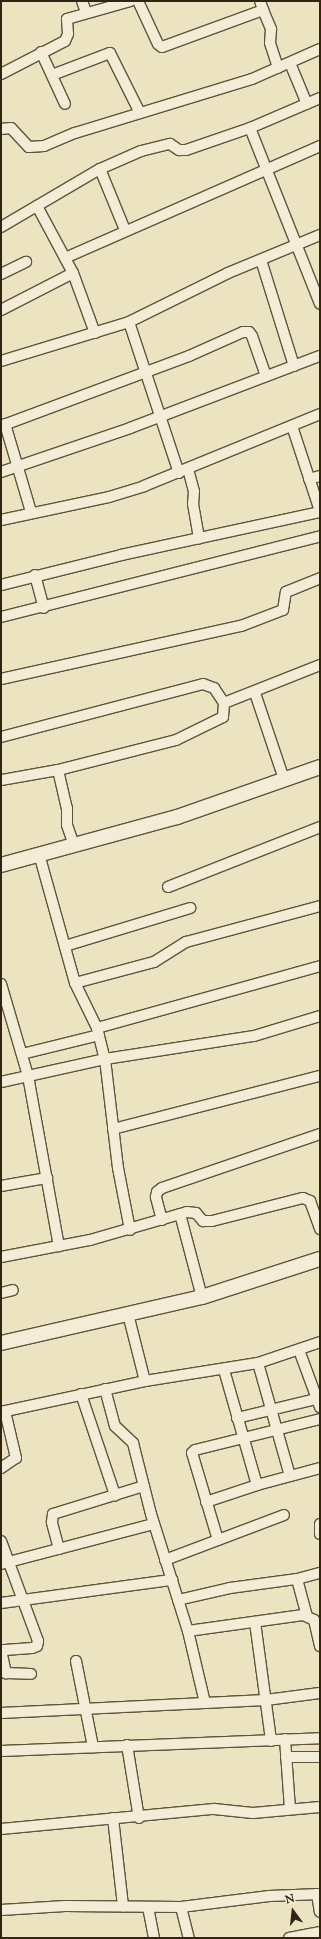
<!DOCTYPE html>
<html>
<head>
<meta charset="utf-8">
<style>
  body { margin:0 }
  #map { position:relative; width:321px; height:1939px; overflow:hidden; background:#ece3c1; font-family:"Sorts Mill Goudy",serif }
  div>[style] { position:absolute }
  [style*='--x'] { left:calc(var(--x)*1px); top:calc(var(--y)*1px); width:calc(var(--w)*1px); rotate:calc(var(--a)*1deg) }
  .roads { filter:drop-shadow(1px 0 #60533e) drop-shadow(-1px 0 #60533e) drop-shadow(0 1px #60533e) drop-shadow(0 -1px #60533e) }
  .street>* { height:10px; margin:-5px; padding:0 5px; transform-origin:5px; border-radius:5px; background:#f3edd7 }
  .secondary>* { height:14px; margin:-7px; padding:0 7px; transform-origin:7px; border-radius:7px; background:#f3edd7 }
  span { translate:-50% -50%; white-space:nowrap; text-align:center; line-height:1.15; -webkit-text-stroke:4px #f3edd7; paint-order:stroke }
  .frame { position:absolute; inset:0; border:2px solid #322313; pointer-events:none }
  .north { position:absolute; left:273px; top:1891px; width:40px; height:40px; -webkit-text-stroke:3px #f3edd7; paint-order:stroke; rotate:345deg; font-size:11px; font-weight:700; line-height:16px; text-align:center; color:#322313 }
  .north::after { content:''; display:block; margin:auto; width:14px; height:18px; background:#322313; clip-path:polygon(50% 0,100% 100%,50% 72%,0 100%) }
</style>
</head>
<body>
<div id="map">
  <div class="roads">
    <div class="street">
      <div style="--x:82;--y:1;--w:12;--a:70"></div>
      <div style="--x:138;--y:1;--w:47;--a:65.1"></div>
      <div style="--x:158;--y:44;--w:5;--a:37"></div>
      <div style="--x:162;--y:47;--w:108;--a:-20.1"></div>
      <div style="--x:263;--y:10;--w:9;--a:-108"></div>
      <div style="--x:263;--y:10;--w:21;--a:67"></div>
      <div style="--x:271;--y:29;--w:14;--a:94"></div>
      <div style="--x:270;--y:43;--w:26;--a:72"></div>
      <div style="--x:41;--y:52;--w:57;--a:65.2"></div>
      <div style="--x:290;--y:63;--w:44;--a:67.5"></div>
      <div style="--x:1;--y:74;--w:72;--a:-27.3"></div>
      <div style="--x:65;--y:41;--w:8;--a:-67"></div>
      <div style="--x:68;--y:34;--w:15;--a:-94"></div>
      <div style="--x:67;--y:19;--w:66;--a:-15.9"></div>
      <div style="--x:52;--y:75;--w:62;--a:-20.8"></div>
      <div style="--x:110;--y:53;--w:67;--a:63.4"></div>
      <div style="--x:250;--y:128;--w:189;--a:68.3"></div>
      <div style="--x:1;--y:129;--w:10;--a:-6"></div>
      <div style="--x:11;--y:128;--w:26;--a:47"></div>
      <div style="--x:29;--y:147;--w:15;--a:-4"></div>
      <div style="--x:44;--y:146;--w:34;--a:-23"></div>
      <div style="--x:75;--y:133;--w:185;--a:-17"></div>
      <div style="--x:252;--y:79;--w:74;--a:-23.8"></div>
      <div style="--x:100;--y:169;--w:66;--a:67.7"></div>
      <div style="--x:37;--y:206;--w:76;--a:61.8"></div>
      <div style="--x:73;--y:273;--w:64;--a:69.9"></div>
      <div style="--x:1;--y:227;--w:115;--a:-30.4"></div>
      <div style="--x:100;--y:169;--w:45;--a:-23.7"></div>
      <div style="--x:141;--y:151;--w:30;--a:-14"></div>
      <div style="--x:170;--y:144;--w:11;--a:34"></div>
      <div style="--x:179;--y:150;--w:7;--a:0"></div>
      <div style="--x:186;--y:150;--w:68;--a:-19"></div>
      <div style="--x:250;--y:128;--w:76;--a:-23.2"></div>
      <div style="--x:65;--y:258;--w:279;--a:-23.7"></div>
      <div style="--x:261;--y:260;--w:111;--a:72.7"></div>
      <div style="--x:1;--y:274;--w:28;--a:-26"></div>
      <div style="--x:1;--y:310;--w:81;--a:-27.2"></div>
      <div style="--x:129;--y:322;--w:159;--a:71.7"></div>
      <div style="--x:1;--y:361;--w:134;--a:-16.9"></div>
      <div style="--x:129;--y:322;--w:110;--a:-26.3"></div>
      <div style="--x:228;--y:273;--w:100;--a:-22.4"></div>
      <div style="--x:5;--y:424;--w:92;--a:73.5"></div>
      <div style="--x:1;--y:426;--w:201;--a:-20.4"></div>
      <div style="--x:189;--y:356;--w:59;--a:-24"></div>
      <div style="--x:243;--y:332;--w:6;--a:0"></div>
      <div style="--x:249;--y:332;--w:5;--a:53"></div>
      <div style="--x:252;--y:336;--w:42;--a:70.7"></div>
      <div style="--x:292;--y:426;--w:89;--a:71.8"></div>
      <div style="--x:188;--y:469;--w:23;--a:75"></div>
      <div style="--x:194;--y:491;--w:13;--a:94"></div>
      <div style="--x:193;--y:504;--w:35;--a:80"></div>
      <div style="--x:1;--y:472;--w:136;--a:-18.8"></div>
      <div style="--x:130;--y:428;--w:203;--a:-20.8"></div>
      <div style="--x:309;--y:479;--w:11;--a:-15"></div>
      <div style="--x:1;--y:520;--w:110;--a:-12"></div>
      <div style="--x:109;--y:497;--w:37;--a:-17"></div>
      <div style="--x:144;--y:486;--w:190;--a:-22.2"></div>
      <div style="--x:35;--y:575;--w:34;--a:75"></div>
      <div style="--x:1;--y:585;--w:124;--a:-14"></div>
      <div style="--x:121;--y:555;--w:204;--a:-12.2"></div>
      <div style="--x:1;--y:617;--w:329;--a:-14.2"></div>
      <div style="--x:1;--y:679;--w:246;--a:-12.5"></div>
      <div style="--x:241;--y:626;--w:45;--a:-20.9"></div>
      <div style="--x:283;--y:610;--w:18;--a:-81"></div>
      <div style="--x:286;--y:592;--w:37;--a:-22"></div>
      <div style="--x:255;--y:693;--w:91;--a:71.4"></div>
      <div style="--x:224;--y:703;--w:103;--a:-21.6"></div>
      <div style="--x:1;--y:737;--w:209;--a:-14.7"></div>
      <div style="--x:203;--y:684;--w:12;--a:20"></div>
      <div style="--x:214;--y:688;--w:18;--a:56"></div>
      <div style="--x:224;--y:703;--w:14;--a:94"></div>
      <div style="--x:223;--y:717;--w:52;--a:153.9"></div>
      <div style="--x:176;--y:740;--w:122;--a:165.7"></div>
      <div style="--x:58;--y:770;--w:58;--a:170"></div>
      <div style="--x:58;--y:770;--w:39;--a:77"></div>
      <div style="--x:67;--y:808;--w:17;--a:90"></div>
      <div style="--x:67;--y:825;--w:21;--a:71"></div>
      <div style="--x:39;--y:854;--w:134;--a:74.4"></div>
      <div style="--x:75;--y:983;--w:50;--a:63.9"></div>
      <div style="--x:97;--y:1028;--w:32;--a:76"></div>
      <div style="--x:105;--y:1059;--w:110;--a:83.2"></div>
      <div style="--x:118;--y:1168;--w:63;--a:79"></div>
      <div style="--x:168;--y:887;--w:163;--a:-21.5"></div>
      <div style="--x:65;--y:946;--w:131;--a:-16.9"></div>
      <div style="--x:75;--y:983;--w:82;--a:-14.9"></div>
      <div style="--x:154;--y:962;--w:38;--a:-32"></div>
      <div style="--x:186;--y:942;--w:139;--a:-15"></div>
      <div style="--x:1;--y:984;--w:96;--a:73.6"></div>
      <div style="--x:28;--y:1076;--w:173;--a:79.7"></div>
      <div style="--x:97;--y:1028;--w:231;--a:-15.5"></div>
      <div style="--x:22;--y:1054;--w:79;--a:-13.9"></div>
      <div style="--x:1;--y:1082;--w:107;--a:-12.5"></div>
      <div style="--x:105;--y:1059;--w:151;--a:-8.8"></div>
      <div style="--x:254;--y:1036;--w:69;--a:-16.9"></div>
      <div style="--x:113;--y:1129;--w:214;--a:-14.4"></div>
      <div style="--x:1;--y:1186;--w:47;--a:-9.9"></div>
      <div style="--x:180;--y:1214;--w:86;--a:75.2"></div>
      <div style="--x:162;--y:1220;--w:24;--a:-105"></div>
      <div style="--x:156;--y:1197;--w:5;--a:-79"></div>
      <div style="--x:157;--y:1192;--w:6;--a:-39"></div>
      <div style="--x:162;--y:1188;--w:167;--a:-18.9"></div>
      <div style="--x:1;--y:1257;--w:91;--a:-10.8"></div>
      <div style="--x:90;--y:1240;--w:101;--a:-16.1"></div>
      <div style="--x:187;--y:1212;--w:9;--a:6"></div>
      <div style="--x:196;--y:1213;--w:11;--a:49"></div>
      <div style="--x:203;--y:1221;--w:9;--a:0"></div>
      <div style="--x:212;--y:1221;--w:94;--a:-14.2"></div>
      <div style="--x:303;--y:1198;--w:8;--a:23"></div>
      <div style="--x:310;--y:1201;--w:30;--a:70"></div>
      <div style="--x:1;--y:1293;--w:12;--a:-14"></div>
      <div style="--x:128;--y:1314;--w:69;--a:75.8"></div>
      <div style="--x:299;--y:1350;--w:61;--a:69.8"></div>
      <div style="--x:258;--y:1363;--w:117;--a:74.2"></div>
      <div style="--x:105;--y:1389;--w:38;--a:75"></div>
      <div style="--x:115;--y:1426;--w:25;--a:43"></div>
      <div style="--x:133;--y:1443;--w:73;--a:75.8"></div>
      <div style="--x:151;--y:1514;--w:123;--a:72.5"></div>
      <div style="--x:188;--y:1631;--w:116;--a:-7.9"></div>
      <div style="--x:303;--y:1615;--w:12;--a:24"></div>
      <div style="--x:314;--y:1620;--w:27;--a:77"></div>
      <div style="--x:81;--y:1394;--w:107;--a:71.4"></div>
      <div style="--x:1;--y:1412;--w:147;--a:-12.1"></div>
      <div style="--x:145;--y:1381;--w:114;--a:-9.1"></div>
      <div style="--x:258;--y:1363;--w:65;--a:-18.7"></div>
      <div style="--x:237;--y:1418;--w:85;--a:-13.5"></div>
      <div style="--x:1;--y:1468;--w:18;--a:-34"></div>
      <div style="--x:16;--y:1458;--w:48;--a:-103.2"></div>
      <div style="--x:257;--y:1485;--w:65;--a:-15.1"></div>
      <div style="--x:206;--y:1502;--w:54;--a:-18.4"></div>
      <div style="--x:257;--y:1485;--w:120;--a:-106"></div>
      <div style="--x:320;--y:1524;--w:10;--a:90"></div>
      <div style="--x:218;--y:1540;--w:91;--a:-106.6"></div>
      <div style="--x:192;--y:1453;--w:4;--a:-45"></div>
      <div style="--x:195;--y:1450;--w:129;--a:-13.9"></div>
      <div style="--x:1;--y:1541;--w:107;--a:69.7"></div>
      <div style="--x:38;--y:1641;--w:5;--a:101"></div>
      <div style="--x:37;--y:1646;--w:5;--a:158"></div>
      <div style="--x:32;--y:1648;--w:31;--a:176"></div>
      <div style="--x:59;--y:1549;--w:28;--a:-105"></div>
      <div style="--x:52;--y:1522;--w:8;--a:-83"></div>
      <div style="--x:53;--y:1514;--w:95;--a:-17.1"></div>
      <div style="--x:165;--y:1560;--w:127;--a:-20.7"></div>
      <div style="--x:1;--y:1564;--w:158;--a:-14.7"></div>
      <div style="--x:297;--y:1579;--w:38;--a:75"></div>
      <div style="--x:178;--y:1600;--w:53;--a:-13"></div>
      <div style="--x:230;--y:1588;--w:68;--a:-7.7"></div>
      <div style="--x:297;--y:1579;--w:24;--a:-15"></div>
      <div style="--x:1;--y:1603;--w:173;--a:-7.7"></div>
      <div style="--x:255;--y:1622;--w:120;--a:82.3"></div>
      <div style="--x:188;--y:1631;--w:74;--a:76.7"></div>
      <div style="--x:1;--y:1650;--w:24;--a:78"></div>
      <div style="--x:6;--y:1673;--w:25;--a:2"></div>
      <div style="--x:76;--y:1661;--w:88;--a:78.8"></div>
      <div style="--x:1;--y:1713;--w:265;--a:-2.8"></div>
      <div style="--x:266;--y:1700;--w:54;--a:-7.4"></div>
      <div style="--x:285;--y:1739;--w:70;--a:85.9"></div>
      <div style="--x:127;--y:1745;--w:74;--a:80.7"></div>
      <div style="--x:1;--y:1751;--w:319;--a:-2.3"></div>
      <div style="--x:286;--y:1757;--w:34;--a:0"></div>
      <div style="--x:113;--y:1818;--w:89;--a:83.5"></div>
      <div style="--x:1;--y:1829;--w:214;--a:-5.4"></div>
      <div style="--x:214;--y:1809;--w:39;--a:6"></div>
      <div style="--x:253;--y:1813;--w:67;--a:-5.1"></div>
      <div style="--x:317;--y:1894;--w:18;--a:81"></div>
      <div style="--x:148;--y:1907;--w:32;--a:79"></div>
      <div style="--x:181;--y:1907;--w:32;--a:76"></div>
      <div style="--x:1;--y:1910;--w:64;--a:-3.6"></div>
      <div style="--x:65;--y:1906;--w:116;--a:0.5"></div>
      <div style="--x:181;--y:1907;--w:89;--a:-7.1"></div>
      <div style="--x:269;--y:1896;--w:51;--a:-2.2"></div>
      <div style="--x:289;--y:1938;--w:32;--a:-11"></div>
    </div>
    <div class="secondary">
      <div style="--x:1;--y:865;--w:182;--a:-15.3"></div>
      <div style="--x:177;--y:817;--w:151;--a:-19.3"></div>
      <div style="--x:1;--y:1343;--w:206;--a:-12.9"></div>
      <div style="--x:202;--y:1297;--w:124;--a:-17.9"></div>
    </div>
  </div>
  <div class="frame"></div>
  <div class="north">N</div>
</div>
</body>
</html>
